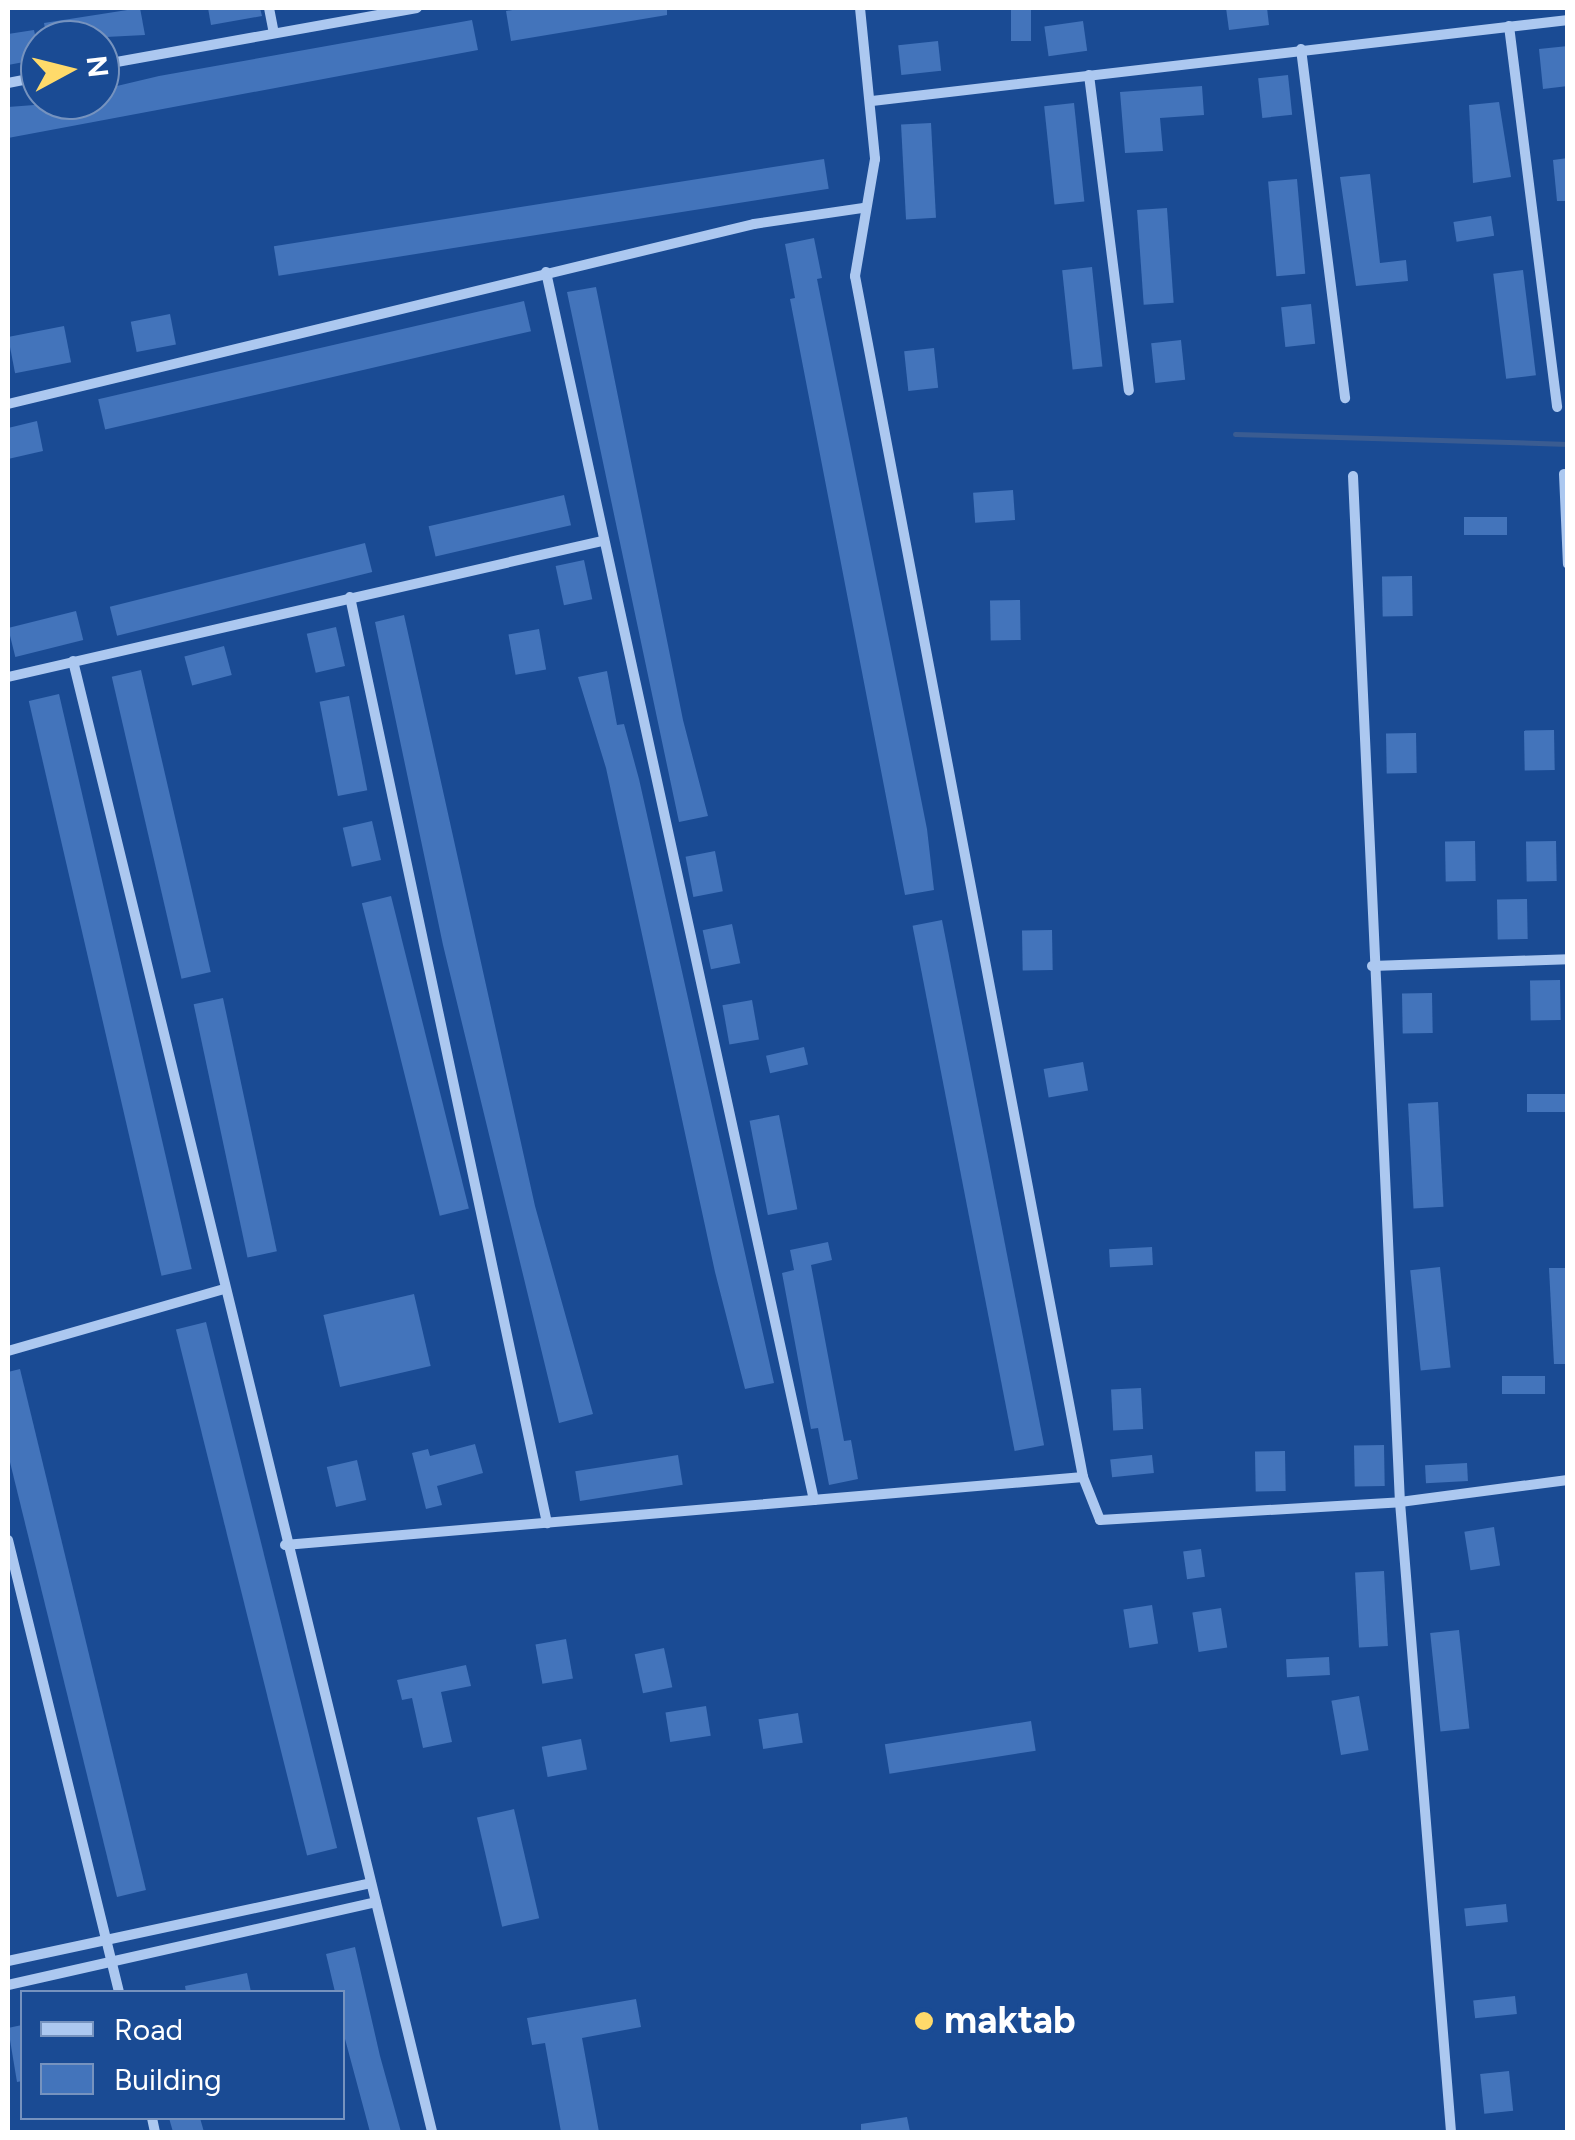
<!DOCTYPE html>
<html>
<head>
<meta charset="utf-8">
<style>
  body { margin:0 }
  #map { position:relative; width:1575px; height:2140px; overflow:hidden; background:#1a4b94; font-family:Figtree,sans-serif }
  div>[style] { position:absolute }
  [style*='--x'] { left:calc(var(--x)*1px); top:calc(var(--y)*1px); width:calc(var(--w)*1px); rotate:calc(var(--a)*1deg) }
  .stream>* { height:5px; margin:-2.5px; padding:0 2.5px; transform-origin:2.5px; border-radius:2.5px; background:#3a5c92 }
  .building>* { inset:0; background:#4374bb; transform-origin:0 0 }
  .minor>* { height:10px; margin:-5px; padding:0 5px; transform-origin:5px; border-radius:5px; background:#acc8f0 }
  .dots>* { width:28px; height:28px; translate:-50% -50%; box-sizing:border-box; border:5px solid #1a4b94; border-radius:50% }
  span { translate:-50% -50%; white-space:nowrap; text-align:center; line-height:1.15; -webkit-text-stroke:8px #1a4b94; paint-order:stroke }
  .poi-label { font-size:38px; color:#fff; font-weight:700 }
  .left { translate:0 -50%; text-align:left }
  .frame { position:absolute; inset:0; border:10px solid #fff; pointer-events:none }
  .legend { position:absolute; left:20px; top:1990px; width:325px; height:130px; box-sizing:border-box; background:#1a4b94; border:2px solid #7693bf; margin:0; padding:12px 18px; list-style:none; font-size:30px; color:#fff }
  .legend li { display:flex; align-items:center; gap:20px; height:50px }
  .legend b { width:50px; border:2px solid #7693bf }
  .north { position:absolute; left:20px; top:20px; width:100px; height:100px; box-sizing:border-box; background:#1a4b94; border:2px solid #7693bf; border-radius:50%; rotate:83deg; font-size:28px; font-weight:700; line-height:40px; text-align:center; color:#fff }
  .north::after { content:''; display:block; margin:auto; width:35px; height:45px; background:#ffda6a; clip-path:polygon(50% 0,100% 100%,50% 72%,0 100%) }
</style>
</head>
<body>
<div id="map">
  <div class="stream">
    <div style="--x:1235;--y:434;--w:333;--a:1.7"></div>
  </div>
  <div class="building">
    <div style="clip-path:polygon(140px 8px,145px 35px,47px 40px,44px 23px)"></div>
    <div style="clip-path:polygon(208px 8px,260px 8px,262px 16px,211px 25px)"></div>
    <div style="clip-path:polygon(524px 8px,667px 8px,667px 15px,511px 41px,506px 11px)"></div>
    <div style="left:1011px;top:8px;width:20px;height:33px"></div>
    <div style="clip-path:polygon(1226px 8px,1267px 8px,1269px 25px,1229px 30px)"></div>
    <div style="clip-path:polygon(472px 20px,478px 50px,8px 138px,8px 107px,100px 100px,100px 90px,159px 76px)"></div>
    <div style="left:1083px;top:21px;width:30px;height:39px;rotate:82deg"></div>
    <div style="clip-path:polygon(34px 30px,40px 59px,8px 65px,8px 34px)"></div>
    <div style="left:938px;top:41px;width:30px;height:40px;rotate:84deg"></div>
    <div style="clip-path:polygon(1568px 46px,1568px 86px,1543px 89px,1539px 49px)"></div>
    <div style="left:1288px;top:75px;width:40px;height:30px;rotate:84deg"></div>
    <div style="clip-path:polygon(1202px 86px,1204px 115px,1160px 118px,1163px 151px,1125px 153px,1120px 92px)"></div>
    <div style="clip-path:polygon(1499px 102px,1511px 177px,1473px 183px,1469px 105px)"></div>
    <div style="left:1074px;top:103px;width:99px;height:30px;rotate:84deg"></div>
    <div style="left:931px;top:123px;width:95px;height:30px;rotate:87deg"></div>
    <div style="clip-path:polygon(1568px 158px,1568px 201px,1557px 201px,1553px 160px)"></div>
    <div style="left:824px;top:159px;width:30px;height:557px;rotate:81deg"></div>
    <div style="clip-path:polygon(1370px 174px,1380px 263px,1406px 260px,1408px 281px,1356px 286px,1340px 177px)"></div>
    <div style="left:1297px;top:179px;width:95px;height:29px;rotate:85deg"></div>
    <div style="left:1167px;top:208px;width:95px;height:30px;rotate:86deg"></div>
    <div style="left:1491px;top:216px;width:20px;height:38px;rotate:81deg"></div>
    <div style="clip-path:polygon(814px 238px,822px 278px,817px 279px,927px 829px,934px 890px,905px 895px,790px 299px,795px 298px,785px 244px)"></div>
    <div style="left:1092px;top:267px;width:100px;height:30px;rotate:84deg"></div>
    <div style="left:1523px;top:270px;width:106px;height:30px;rotate:83deg"></div>
    <div style="clip-path:polygon(596px 287px,683px 720px,708px 816px,679px 822px,567px 292px)"></div>
    <div style="left:524px;top:301px;width:31px;height:437px;rotate:77deg"></div>
    <div style="left:1311px;top:304px;width:40px;height:30px;rotate:84deg"></div>
    <div style="left:170px;top:314px;width:31px;height:40px;rotate:79deg"></div>
    <div style="left:64px;top:326px;width:37px;height:57px;rotate:79deg"></div>
    <div style="left:1181px;top:340px;width:40px;height:30px;rotate:84deg"></div>
    <div style="left:934px;top:348px;width:40px;height:30px;rotate:84deg"></div>
    <div style="clip-path:polygon(37px 421px,43px 451px,8px 459px,8px 428px)"></div>
    <div style="left:1013px;top:490px;width:30px;height:40px;rotate:86deg"></div>
    <div style="left:564px;top:495px;width:31px;height:139px;rotate:77deg"></div>
    <div style="left:1507px;top:517px;width:18px;height:43px;rotate:90deg"></div>
    <div style="left:365px;top:543px;width:30px;height:263px;rotate:76deg"></div>
    <div style="left:584px;top:560px;width:40px;height:29px;rotate:78deg"></div>
    <div style="left:1412px;top:576px;width:40px;height:30px;rotate:89deg"></div>
    <div style="left:1020px;top:600px;width:40px;height:30px;rotate:89deg"></div>
    <div style="left:76px;top:611px;width:30px;height:70px;rotate:76deg"></div>
    <div style="clip-path:polygon(404px 615px,535px 1206px,593px 1414px,559px 1423px,443px 945px,375px 622px)"></div>
    <div style="left:336px;top:627px;width:40px;height:30px;rotate:77deg"></div>
    <div style="left:539px;top:629px;width:41px;height:31px;rotate:80deg"></div>
    <div style="left:224px;top:646px;width:30px;height:41px;rotate:75deg"></div>
    <div style="left:141px;top:670px;width:310px;height:30px;rotate:77deg"></div>
    <div style="clip-path:polygon(607px 671px,617px 725px,624px 724px,639px 779px,774px 1383px,745px 1389px,715px 1272px,606px 768px,578px 677px)"></div>
    <div style="left:59px;top:694px;width:590px;height:31px;rotate:77deg"></div>
    <div style="left:349px;top:696px;width:96px;height:30px;rotate:79deg"></div>
    <div style="left:1554px;top:730px;width:40px;height:30px;rotate:89deg"></div>
    <div style="left:1416px;top:733px;width:40px;height:30px;rotate:89deg"></div>
    <div style="left:372px;top:821px;width:40px;height:30px;rotate:77deg"></div>
    <div style="left:1475px;top:841px;width:40px;height:30px;rotate:89deg"></div>
    <div style="left:1556px;top:841px;width:40px;height:30px;rotate:89deg"></div>
    <div style="left:715px;top:851px;width:41px;height:30px;rotate:79deg"></div>
    <div style="left:391px;top:896px;width:322px;height:30px;rotate:76deg"></div>
    <div style="left:1527px;top:899px;width:40px;height:30px;rotate:89deg"></div>
    <div style="left:942px;top:920px;width:535px;height:30px;rotate:79deg"></div>
    <div style="left:732px;top:924px;width:40px;height:30px;rotate:78deg"></div>
    <div style="left:1052px;top:930px;width:40px;height:30px;rotate:89deg"></div>
    <div style="left:1560px;top:980px;width:40px;height:30px;rotate:89deg"></div>
    <div style="left:1432px;top:993px;width:40px;height:30px;rotate:89deg"></div>
    <div style="left:223px;top:998px;width:259px;height:30px;rotate:78deg"></div>
    <div style="left:752px;top:1000px;width:40px;height:30px;rotate:80deg"></div>
    <div style="left:804px;top:1047px;width:18px;height:39px;rotate:77deg"></div>
    <div style="left:1083px;top:1062px;width:29px;height:40px;rotate:80deg"></div>
    <div style="left:1568px;top:1094px;width:18px;height:41px;rotate:90deg"></div>
    <div style="left:1438px;top:1102px;width:105px;height:30px;rotate:87deg"></div>
    <div style="left:779px;top:1115px;width:96px;height:30px;rotate:79deg"></div>
    <div style="clip-path:polygon(828px 1242px,832px 1260px,811px 1265px,844px 1441px,851px 1440px,858px 1479px,829px 1485px,818px 1428px,811px 1429px,782px 1273px,794px 1270px,790px 1250px)"></div>
    <div style="left:1152px;top:1247px;width:18px;height:43px;rotate:87deg"></div>
    <div style="left:1440px;top:1267px;width:101px;height:30px;rotate:84deg"></div>
    <div style="clip-path:polygon(1549px 1268px,1568px 1268px,1568px 1364px,1554px 1364px)"></div>
    <div style="left:414px;top:1294px;width:74px;height:93px;rotate:77deg"></div>
    <div style="left:206px;top:1322px;width:542px;height:31px;rotate:76deg"></div>
    <div style="clip-path:polygon(20px 1369px,146px 1890px,117px 1897px,8px 1454px,8px 1372px)"></div>
    <div style="left:1545px;top:1376px;width:18px;height:43px;rotate:90deg"></div>
    <div style="left:1141px;top:1388px;width:41px;height:30px;rotate:87deg"></div>
    <div style="clip-path:polygon(475px 1444px,483px 1473px,437px 1486px,442px 1505px,426px 1509px,412px 1453px,428px 1449px,430px 1456px)"></div>
    <div style="left:1384px;top:1445px;width:41px;height:30px;rotate:89deg"></div>
    <div style="left:1285px;top:1451px;width:40px;height:30px;rotate:89deg"></div>
    <div style="left:678px;top:1455px;width:30px;height:104px;rotate:81deg"></div>
    <div style="left:1152px;top:1455px;width:18px;height:42px;rotate:84deg"></div>
    <div style="left:357px;top:1460px;width:41px;height:31px;rotate:77deg"></div>
    <div style="left:1467px;top:1463px;width:18px;height:42px;rotate:87deg"></div>
    <div style="left:1494px;top:1527px;width:39px;height:30px;rotate:81deg"></div>
    <div style="left:1201px;top:1549px;width:28px;height:18px;rotate:82deg"></div>
    <div style="left:1384px;top:1571px;width:75px;height:29px;rotate:87deg"></div>
    <div style="left:1152px;top:1605px;width:39px;height:29px;rotate:81deg"></div>
    <div style="left:1221px;top:1608px;width:40px;height:29px;rotate:81deg"></div>
    <div style="left:1459px;top:1630px;width:99px;height:29px;rotate:84deg"></div>
    <div style="left:566px;top:1639px;width:40px;height:31px;rotate:80deg"></div>
    <div style="left:664px;top:1648px;width:40px;height:30px;rotate:78deg"></div>
    <div style="left:1329px;top:1657px;width:18px;height:43px;rotate:87deg"></div>
    <div style="clip-path:polygon(466px 1665px,471px 1686px,441px 1692px,452px 1742px,423px 1748px,412px 1698px,402px 1700px,397px 1680px)"></div>
    <div style="left:1359px;top:1696px;width:55px;height:28px;rotate:80deg"></div>
    <div style="left:706px;top:1706px;width:30px;height:41px;rotate:81deg"></div>
    <div style="left:798px;top:1713px;width:30px;height:40px;rotate:81deg"></div>
    <div style="left:1031px;top:1721px;width:30px;height:148px;rotate:81deg"></div>
    <div style="left:581px;top:1739px;width:31px;height:40px;rotate:79deg"></div>
    <div style="left:514px;top:1809px;width:112px;height:38px;rotate:77deg"></div>
    <div style="left:1506px;top:1904px;width:18px;height:42px;rotate:84deg"></div>
    <div style="clip-path:polygon(355px 1947px,380px 2056px,401px 2132px,370px 2132px,345px 2039px,342px 1992px,335px 1992px,326px 1954px)"></div>
    <div style="clip-path:polygon(247px 1973px,251px 1992px,186px 1992px,185px 1986px)"></div>
    <div style="left:1515px;top:1996px;width:18px;height:42px;rotate:84deg"></div>
    <div style="clip-path:polygon(636px 1999px,641px 2027px,582px 2038px,599px 2132px,561px 2132px,545px 2043px,532px 2045px,527px 2018px)"></div>
    <div style="clip-path:polygon(22px 2025px,22px 2081px,17px 2082px,8px 2028px)"></div>
    <div style="left:1509px;top:2071px;width:40px;height:29px;rotate:84deg"></div>
    <div style="clip-path:polygon(907px 2117px,910px 2132px,861px 2132px,861px 2124px)"></div>
    <div style="clip-path:polygon(169px 2118px,200px 2118px,204px 2132px,173px 2132px)"></div>
  </div>
  <div class="minor">
    <div style="--x:269;--y:8;--w:25;--a:79"></div>
    <div style="--x:860;--y:8;--w:152;--a:84.3"></div>
    <div style="--x:875;--y:159;--w:119;--a:99.7"></div>
    <div style="--x:855;--y:276;--w:1222;--a:79.25"></div>
    <div style="--x:1083;--y:1477;--w:46;--a:68.4"></div>
    <div style="--x:1100;--y:1520;--w:301;--a:-3.4"></div>
    <div style="--x:1400;--y:1502;--w:169;--a:-7.5"></div>
    <div style="--x:1509;--y:26;--w:384;--a:82.8"></div>
    <div style="--x:1301;--y:49;--w:352;--a:82.8"></div>
    <div style="--x:100;--y:65;--w:322;--a:-10.2"></div>
    <div style="--x:1089;--y:75;--w:318;--a:82.8"></div>
    <div style="--x:8;--y:83;--w:33;--a:-11"></div>
    <div style="--x:872;--y:101;--w:701;--a:-6.64"></div>
    <div style="--x:546;--y:272;--w:1257;--a:77.69"></div>
    <div style="--x:8;--y:404;--w:767;--a:-13.57"></div>
    <div style="--x:754;--y:224;--w:109;--a:-8.4"></div>
    <div style="--x:1564;--y:474;--w:90;--a:87.5"></div>
    <div style="--x:1353;--y:476;--w:1027;--a:87.38"></div>
    <div style="--x:1400;--y:1502;--w:632;--a:85.37"></div>
    <div style="--x:350;--y:597;--w:947;--a:77.99"></div>
    <div style="--x:73;--y:661;--w:1514;--a:76.28"></div>
    <div style="--x:8;--y:677;--w:609;--a:-12.9"></div>
    <div style="--x:1372;--y:966;--w:196;--a:-2"></div>
    <div style="--x:8;--y:1351;--w:222;--a:-16"></div>
    <div style="--x:8;--y:1540;--w:465;--a:76.2"></div>
    <div style="--x:285;--y:1545;--w:801;--a:-4.87"></div>
    <div style="--x:8;--y:1961;--w:371;--a:-12.1"></div>
    <div style="--x:8;--y:1985;--w:377;--a:-12.7"></div>
    <div style="--x:152;--y:2118;--w:14;--a:78"></div>
  </div>
  <div class="dots">
    <div style="left:924px;top:2021px;background:#ffda6a"></div>
  </div>
  <div class="poi-label">
    <span class="left" style="left:944px;top:2021px">maktab</span>
  </div>
  <div class="frame"></div>
  <ul class="legend">
  <li><b style="height:12px;background:#acc8f0"></b>Road</li>
  <li><b style="height:28px;background:#4374bb"></b>Building</li>
  </ul>
  <div class="north">N</div>
</div>
</body>
</html>
